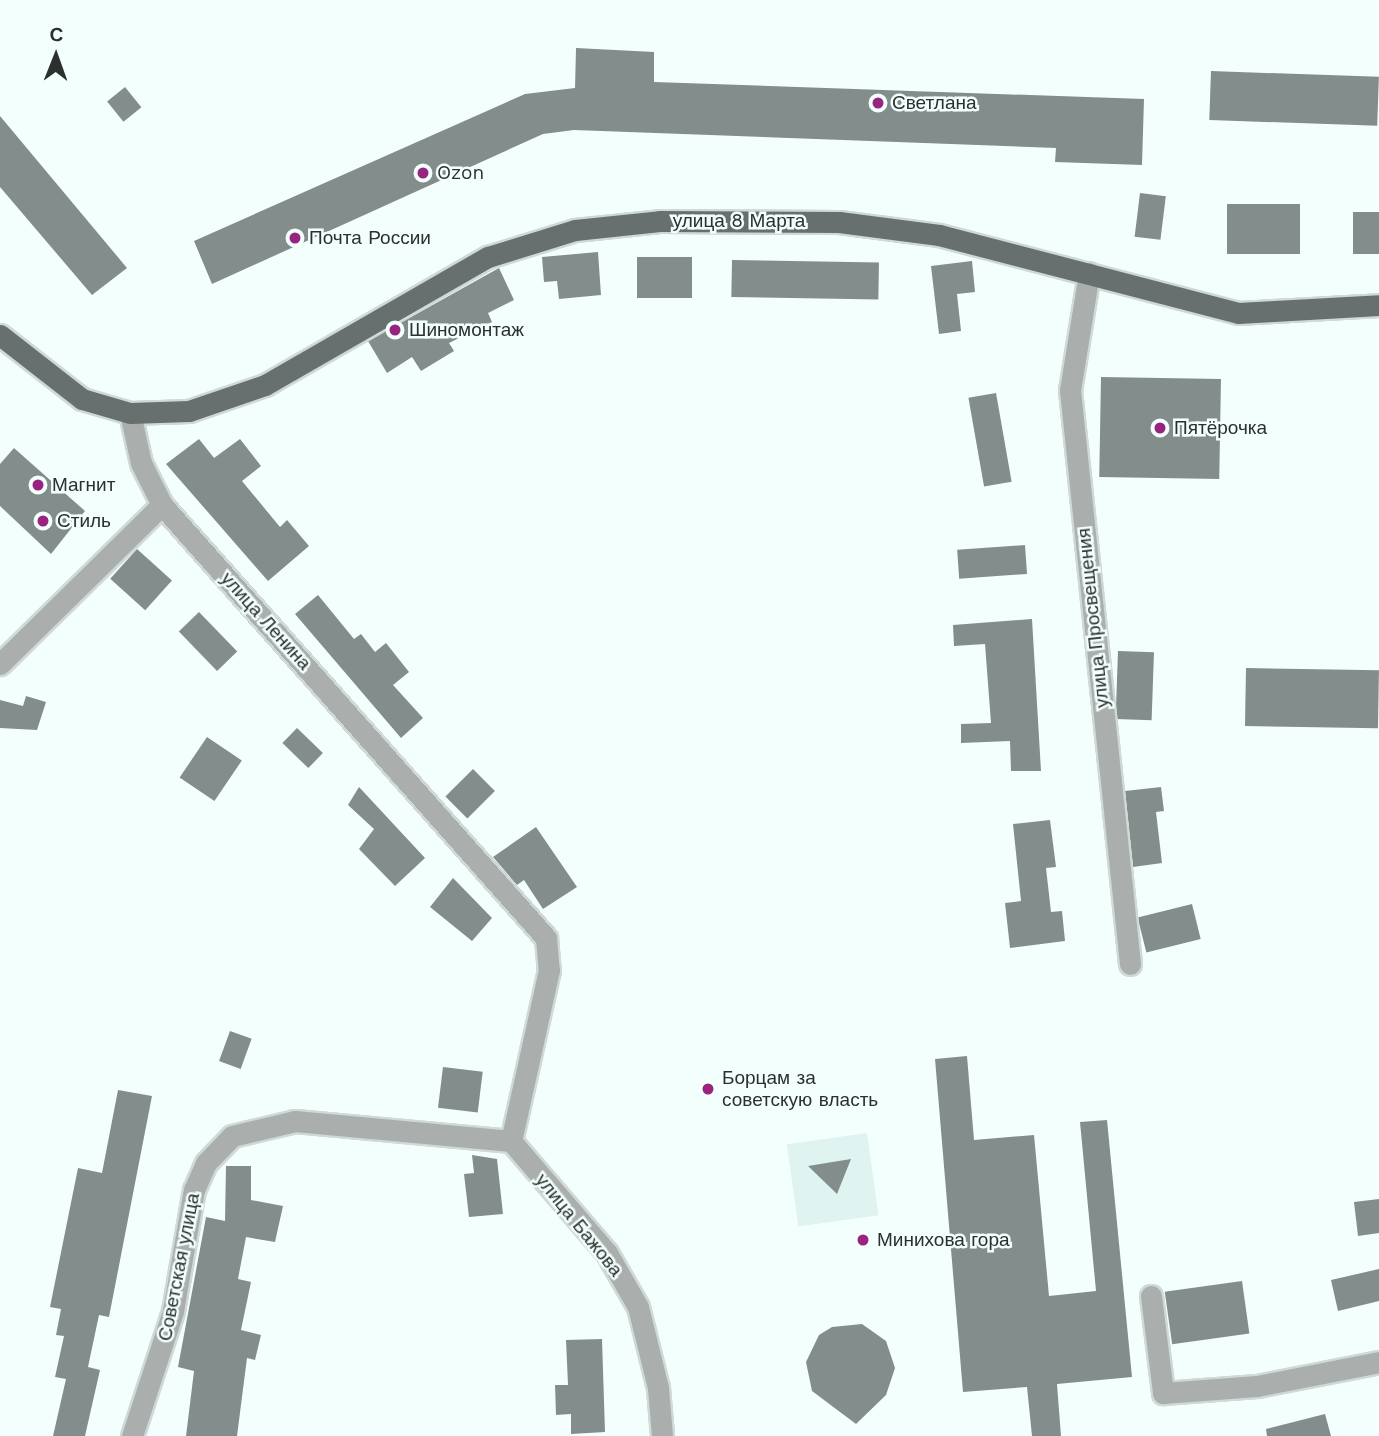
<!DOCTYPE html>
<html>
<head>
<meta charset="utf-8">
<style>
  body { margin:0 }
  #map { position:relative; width:1379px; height:1436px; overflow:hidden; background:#f3fffd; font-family:"Work Sans",sans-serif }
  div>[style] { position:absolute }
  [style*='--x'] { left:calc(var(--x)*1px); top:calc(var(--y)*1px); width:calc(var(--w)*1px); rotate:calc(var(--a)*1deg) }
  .built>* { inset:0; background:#dff4f1; transform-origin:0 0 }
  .building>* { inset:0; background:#838e8c; transform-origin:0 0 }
  .roads { filter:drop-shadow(2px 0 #cfdad8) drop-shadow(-2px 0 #cfdad8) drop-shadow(0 2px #cfdad8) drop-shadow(0 -2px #cfdad8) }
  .minor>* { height:21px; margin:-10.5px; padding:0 10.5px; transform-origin:10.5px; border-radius:10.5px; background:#aaafae }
  .major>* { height:21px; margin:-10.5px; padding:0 10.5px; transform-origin:10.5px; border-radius:10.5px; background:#67706f }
  .dots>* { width:19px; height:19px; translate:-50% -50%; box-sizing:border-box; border:4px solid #f3fffd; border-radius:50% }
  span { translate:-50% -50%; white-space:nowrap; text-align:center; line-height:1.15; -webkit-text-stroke:5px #f3fffd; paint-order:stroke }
  .poi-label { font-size:19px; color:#2c302f }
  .left { translate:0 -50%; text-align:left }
  .street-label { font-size:19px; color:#2c302f }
  .north { position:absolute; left:21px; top:21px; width:70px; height:70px; -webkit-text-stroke:5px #f3fffd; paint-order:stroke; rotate:1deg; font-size:19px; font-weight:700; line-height:28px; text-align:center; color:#2c302f }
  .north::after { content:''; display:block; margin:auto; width:24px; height:32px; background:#2c302f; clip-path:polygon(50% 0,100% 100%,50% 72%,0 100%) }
</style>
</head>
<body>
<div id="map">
  <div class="built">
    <div style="left:867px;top:1133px;width:83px;height:81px;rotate:82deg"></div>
  </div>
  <div class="building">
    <div style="clip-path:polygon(576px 48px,654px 52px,654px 82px,1144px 99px,1142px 165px,1055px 162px,1056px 148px,574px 130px,543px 134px,212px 284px,194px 241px,525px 94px,575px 88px)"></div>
    <div style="left:1211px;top:71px;width:168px;height:49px;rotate:2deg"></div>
    <div style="left:125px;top:87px;width:26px;height:23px;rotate:51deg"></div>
    <div style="clip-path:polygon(0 116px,127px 268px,92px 295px,0 187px)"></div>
    <div style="left:1140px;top:193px;width:26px;height:44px;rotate:7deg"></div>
    <div style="left:1227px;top:204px;width:73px;height:50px"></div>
    <div style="left:1353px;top:212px;width:26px;height:42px"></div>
    <div style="clip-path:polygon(598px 252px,601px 295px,559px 299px,557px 281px,544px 282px,542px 257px)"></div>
    <div style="left:692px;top:257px;width:41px;height:55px;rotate:90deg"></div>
    <div style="left:732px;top:260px;width:147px;height:37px;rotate:1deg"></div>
    <div style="clip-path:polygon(972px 261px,975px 292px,957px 294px,961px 331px,939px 334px,931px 266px)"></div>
    <div style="clip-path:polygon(499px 268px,514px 300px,488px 313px,492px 322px,449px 343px,454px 351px,421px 371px,412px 357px,387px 373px,368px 341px)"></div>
    <div style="left:1101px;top:377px;width:120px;height:100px;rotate:1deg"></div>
    <div style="left:996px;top:393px;width:90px;height:28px;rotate:80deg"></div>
    <div style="clip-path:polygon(199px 439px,214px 458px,240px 439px,261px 466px,242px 481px,280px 527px,287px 520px,309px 546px,268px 581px,166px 464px)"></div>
    <div style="clip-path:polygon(14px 448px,85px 511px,51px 554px,0 506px,0 464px)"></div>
    <div style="left:1025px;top:545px;width:29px;height:68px;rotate:86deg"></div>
    <div style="left:137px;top:549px;width:47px;height:40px;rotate:42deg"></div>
    <div style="clip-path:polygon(318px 595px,354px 639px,361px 634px,375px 652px,386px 643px,409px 672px,393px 685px,423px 718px,401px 738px,295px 614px)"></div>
    <div style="left:199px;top:612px;width:55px;height:28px;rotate:46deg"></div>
    <div style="clip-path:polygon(1032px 619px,1041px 771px,1011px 771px,1010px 741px,961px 743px,961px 724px,991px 723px,985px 644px,954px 646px,953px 625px)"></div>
    <div style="left:1118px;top:651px;width:36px;height:68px;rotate:2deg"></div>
    <div style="left:1246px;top:668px;width:133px;height:58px;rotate:1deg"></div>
    <div style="clip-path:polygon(26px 696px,46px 702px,37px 730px,0 728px,0 700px,23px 706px)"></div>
    <div style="left:297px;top:728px;width:36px;height:21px;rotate:44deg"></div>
    <div style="left:207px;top:737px;width:42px;height:49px;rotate:34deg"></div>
    <div style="left:473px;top:769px;width:31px;height:39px;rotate:45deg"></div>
    <div style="clip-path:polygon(359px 787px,425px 858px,395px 886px,359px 849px,374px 829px,348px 805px)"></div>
    <div style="clip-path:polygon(1161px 787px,1164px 811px,1156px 812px,1162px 863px,1133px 867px,1125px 791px)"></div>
    <div style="clip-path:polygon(1050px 820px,1056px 867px,1046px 868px,1051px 912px,1062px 911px,1065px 941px,1010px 948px,1005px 903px,1021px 901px,1013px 824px)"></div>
    <div style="clip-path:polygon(536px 827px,577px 887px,543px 909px,524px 880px,517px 885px,493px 857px)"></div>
    <div style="clip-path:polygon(453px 878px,492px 918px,472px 941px,430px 907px)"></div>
    <div style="left:1192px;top:904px;width:36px;height:56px;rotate:76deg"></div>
    <div style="left:230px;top:1031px;width:23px;height:32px;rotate:20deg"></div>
    <div style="clip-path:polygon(967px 1056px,974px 1140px,1034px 1135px,1049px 1296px,1096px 1291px,1080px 1122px,1107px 1120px,1132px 1377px,1057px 1384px,1061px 1436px,1032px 1436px,1027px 1387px,963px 1392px,935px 1059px)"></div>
    <div style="left:443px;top:1067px;width:40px;height:41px;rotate:7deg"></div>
    <div style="clip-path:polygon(118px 1090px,152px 1096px,109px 1317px,99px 1315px,88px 1367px,100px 1370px,85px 1436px,53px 1436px,66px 1379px,55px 1377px,64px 1336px,56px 1335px,61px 1309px,50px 1307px,78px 1168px,102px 1173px)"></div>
    <div style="clip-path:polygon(472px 1155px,497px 1159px,503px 1214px,469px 1217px,464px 1174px,474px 1173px)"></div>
    <div style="clip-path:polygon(851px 1159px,837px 1194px,808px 1166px)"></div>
    <div style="clip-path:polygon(226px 1166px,251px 1166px,251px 1200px,283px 1206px,275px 1242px,246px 1237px,238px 1279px,251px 1282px,241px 1330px,261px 1335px,255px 1360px,247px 1358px,237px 1436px,186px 1436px,194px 1371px,178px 1367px,206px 1217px,225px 1221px)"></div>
    <div style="clip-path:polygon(1379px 1199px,1379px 1233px,1358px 1236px,1354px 1202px)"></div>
    <div style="clip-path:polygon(1379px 1269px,1379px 1301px,1338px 1311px,1331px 1280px)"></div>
    <div style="left:1242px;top:1281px;width:53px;height:78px;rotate:82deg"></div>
    <div style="clip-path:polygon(862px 1324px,886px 1341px,895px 1368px,886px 1395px,856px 1424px,812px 1391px,806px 1362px,819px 1335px,832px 1327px)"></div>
    <div style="clip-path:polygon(602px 1339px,605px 1432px,571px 1434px,571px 1414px,556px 1415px,555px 1385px,568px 1385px,566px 1340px)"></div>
    <div style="clip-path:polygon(1325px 1414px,1331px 1436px,1267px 1436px,1266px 1429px)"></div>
  </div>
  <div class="roads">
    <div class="minor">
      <div style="--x:1089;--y:273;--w:119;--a:99.2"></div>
      <div style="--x:1070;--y:390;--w:577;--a:84.03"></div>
      <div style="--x:130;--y:413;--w:51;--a:77.6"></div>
      <div style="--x:141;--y:463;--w:47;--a:63.4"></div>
      <div style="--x:162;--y:505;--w:579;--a:48.43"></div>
      <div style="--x:546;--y:938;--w:32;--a:85"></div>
      <div style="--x:549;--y:970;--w:175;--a:102.5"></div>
      <div style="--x:0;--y:664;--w:227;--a:-44.5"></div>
      <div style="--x:511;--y:1141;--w:148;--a:49.4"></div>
      <div style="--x:607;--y:1253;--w:62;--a:60.1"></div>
      <div style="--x:638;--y:1307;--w:83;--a:76.1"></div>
      <div style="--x:658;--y:1388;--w:48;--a:85.2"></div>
      <div style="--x:1151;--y:1296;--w:98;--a:82.9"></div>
      <div style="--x:1163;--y:1393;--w:94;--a:-4.3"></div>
      <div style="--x:1257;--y:1386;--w:124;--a:-11.1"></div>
      <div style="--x:132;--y:1436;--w:132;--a:-71.8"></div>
      <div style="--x:173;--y:1311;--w:123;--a:-80.2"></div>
      <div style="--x:194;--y:1190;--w:30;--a:-66"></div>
      <div style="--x:206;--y:1163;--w:37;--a:-46"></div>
      <div style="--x:232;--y:1136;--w:65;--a:-13.4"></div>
      <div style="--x:295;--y:1121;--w:217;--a:5.3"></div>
    </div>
    <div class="major">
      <div style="--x:0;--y:335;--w:104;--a:38"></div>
      <div style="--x:82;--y:399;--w:50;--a:16.3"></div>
      <div style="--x:130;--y:413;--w:59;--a:-1.9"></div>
      <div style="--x:189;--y:411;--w:80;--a:-18.9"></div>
      <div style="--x:265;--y:385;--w:257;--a:-29.9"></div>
      <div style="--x:488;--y:257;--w:91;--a:-17.2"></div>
      <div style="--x:575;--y:230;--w:85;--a:-6"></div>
      <div style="--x:660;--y:221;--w:179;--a:0.3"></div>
      <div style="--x:839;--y:222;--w:101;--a:7.4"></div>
      <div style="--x:939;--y:235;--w:309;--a:14.6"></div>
      <div style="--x:1238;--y:313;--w:141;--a:-3.2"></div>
    </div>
  </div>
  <div class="dots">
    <div style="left:878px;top:103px;background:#992480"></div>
    <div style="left:423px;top:173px;background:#992480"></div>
    <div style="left:295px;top:238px;background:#992480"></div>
    <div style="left:395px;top:330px;background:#992480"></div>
    <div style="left:1160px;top:428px;background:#992480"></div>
    <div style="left:38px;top:485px;background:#992480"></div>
    <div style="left:43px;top:521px;background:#992480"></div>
    <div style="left:708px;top:1089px;background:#992480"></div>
    <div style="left:863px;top:1240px;background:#992480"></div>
  </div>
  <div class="poi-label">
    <span class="left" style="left:892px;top:103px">Светлана</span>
    <span class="left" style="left:437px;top:173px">Ozon</span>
    <span class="left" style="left:309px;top:238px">Почта России</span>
    <span class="left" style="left:409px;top:330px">Шиномонтаж</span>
    <span class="left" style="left:1174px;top:428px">Пятёрочка</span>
    <span class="left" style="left:52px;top:485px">Магнит</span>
    <span class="left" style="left:57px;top:521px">Стиль</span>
    <span class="left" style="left:722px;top:1089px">Борцам за<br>советскую власть</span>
    <span class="left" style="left:877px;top:1240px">Минихова гора</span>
  </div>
  <div class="street-label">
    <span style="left:739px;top:221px">улица 8 Марта</span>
    <span style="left:1093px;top:618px;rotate:-96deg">улица Просвещения</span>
    <span style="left:266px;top:621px;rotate:48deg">улица Ленина</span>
    <span style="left:579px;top:1225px;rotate:51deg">улица Бажова</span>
    <span style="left:179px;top:1267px;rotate:-79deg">Советская улица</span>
  </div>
  <div class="north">С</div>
</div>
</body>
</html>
